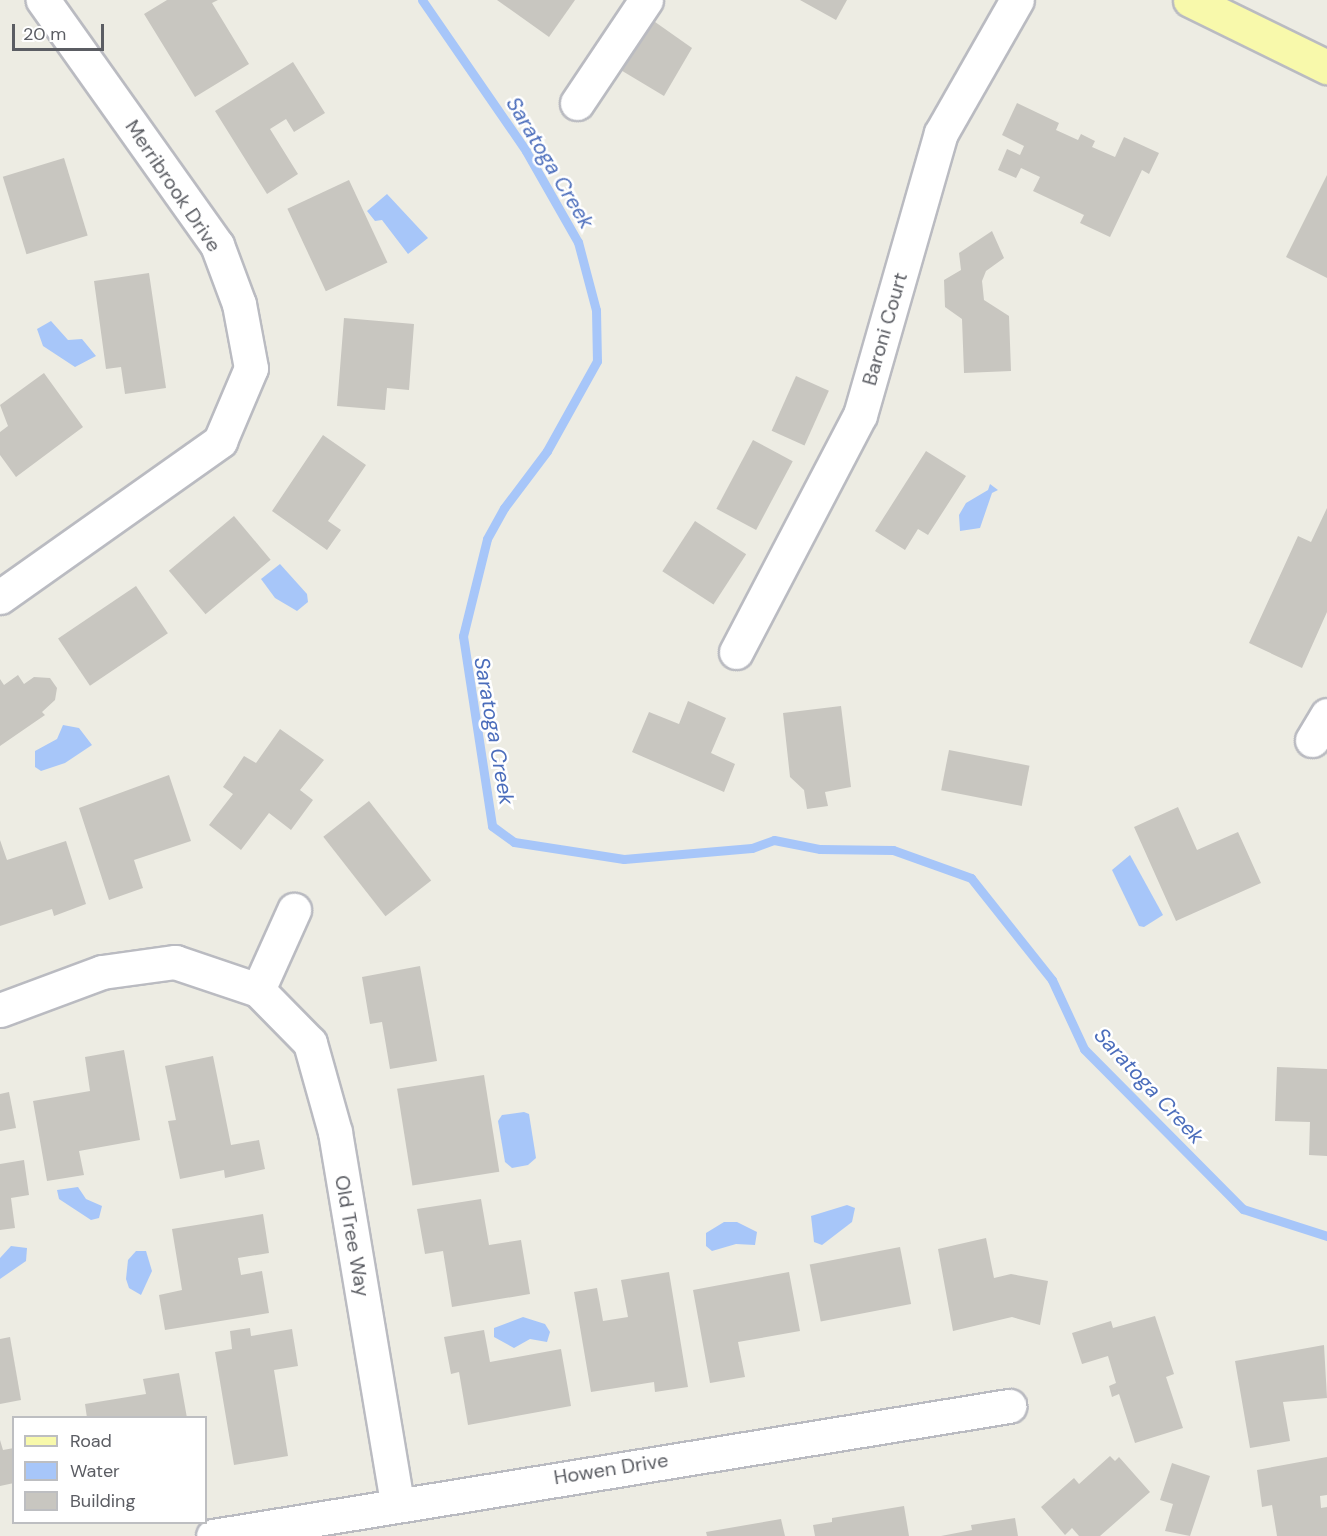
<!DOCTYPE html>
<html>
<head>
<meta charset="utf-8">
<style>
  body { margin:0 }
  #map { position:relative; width:1327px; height:1536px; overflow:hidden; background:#edece3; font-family:"DM Sans",sans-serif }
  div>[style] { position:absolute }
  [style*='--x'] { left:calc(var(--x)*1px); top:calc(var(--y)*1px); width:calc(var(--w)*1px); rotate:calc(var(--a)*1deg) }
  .water>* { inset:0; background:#a7c6f9 }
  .stream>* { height:9px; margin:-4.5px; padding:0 4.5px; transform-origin:4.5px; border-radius:4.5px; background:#a7c6f9 }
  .building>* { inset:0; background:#c8c6c0; transform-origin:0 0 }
  .roads { filter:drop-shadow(2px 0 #babbc1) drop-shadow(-2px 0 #babbc1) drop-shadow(0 2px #babbc1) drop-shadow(0 -2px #babbc1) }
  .street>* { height:33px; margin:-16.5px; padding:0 16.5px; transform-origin:16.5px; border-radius:16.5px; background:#fff }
  .primary>* { height:33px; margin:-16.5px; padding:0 16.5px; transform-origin:16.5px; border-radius:16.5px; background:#f8f9ab }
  span { translate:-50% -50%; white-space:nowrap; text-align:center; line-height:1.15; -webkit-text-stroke:5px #fff; paint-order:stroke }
  .street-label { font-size:20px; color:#5b5d63 }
  .water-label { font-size:21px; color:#4b6dbb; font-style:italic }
  .legend { position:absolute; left:12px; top:1416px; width:195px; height:108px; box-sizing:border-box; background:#fff; border:2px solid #bdbec1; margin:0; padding:8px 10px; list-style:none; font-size:18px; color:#5b5d63 }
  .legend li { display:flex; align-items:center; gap:12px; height:30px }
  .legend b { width:30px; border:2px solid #bdbec1 }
  .scale { position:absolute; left:12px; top:24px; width:92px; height:27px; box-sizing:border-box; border:3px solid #5b5d63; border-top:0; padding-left:8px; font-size:18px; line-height:21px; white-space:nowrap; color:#5b5d63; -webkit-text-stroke:4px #fff; paint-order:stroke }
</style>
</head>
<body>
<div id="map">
  <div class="water">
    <div style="clip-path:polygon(387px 194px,428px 238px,408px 254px,382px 220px,375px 221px,367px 211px)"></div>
    <div style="clip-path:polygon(51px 321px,68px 340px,82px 339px,96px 356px,75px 367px,43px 346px,37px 329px)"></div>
    <div style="clip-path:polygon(990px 484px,998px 490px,992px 493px,980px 528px,960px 531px,959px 515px,966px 503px,988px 490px)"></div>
    <div style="clip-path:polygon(280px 564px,307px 594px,308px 602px,297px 611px,275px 598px,261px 579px)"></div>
    <div style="clip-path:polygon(63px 725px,79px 728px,92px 745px,65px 763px,41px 771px,35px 767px,35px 751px,57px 739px)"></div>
    <div style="clip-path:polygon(1130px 855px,1163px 915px,1144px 927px,1139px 926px,1112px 870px)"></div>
    <div style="clip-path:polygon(524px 1112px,529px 1114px,536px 1158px,528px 1165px,512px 1168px,505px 1162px,498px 1121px,502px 1115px)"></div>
    <div style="clip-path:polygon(78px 1187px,86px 1199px,102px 1206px,99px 1218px,91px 1220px,59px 1199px,57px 1190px)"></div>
    <div style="clip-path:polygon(847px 1205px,855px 1208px,852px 1222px,822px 1245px,814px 1242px,811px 1216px)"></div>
    <div style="clip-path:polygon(724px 1222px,737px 1222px,757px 1232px,755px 1245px,736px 1244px,712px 1251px,706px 1246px,706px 1233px)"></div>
    <div style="clip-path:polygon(11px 1246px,27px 1248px,26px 1261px,0 1279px,0 1258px)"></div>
    <div style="clip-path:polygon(136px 1251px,146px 1251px,152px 1271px,141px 1295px,129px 1288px,126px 1279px,128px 1260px)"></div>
    <div style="clip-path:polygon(523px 1317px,545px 1324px,550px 1332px,547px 1342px,530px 1339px,514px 1348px,494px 1337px,494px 1328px)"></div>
  </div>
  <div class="stream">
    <div style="--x:422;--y:0;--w:183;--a:55.4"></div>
    <div style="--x:526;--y:151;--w:105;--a:60.3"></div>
    <div style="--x:578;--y:242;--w:70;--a:75.2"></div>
    <div style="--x:596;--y:310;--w:51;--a:88.9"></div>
    <div style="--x:597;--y:361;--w:103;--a:119.1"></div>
    <div style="--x:547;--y:451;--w:71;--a:127"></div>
    <div style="--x:504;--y:508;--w:35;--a:119"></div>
    <div style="--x:487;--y:539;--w:100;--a:103.9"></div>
    <div style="--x:463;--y:636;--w:192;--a:81.3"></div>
    <div style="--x:492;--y:826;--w:27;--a:36"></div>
    <div style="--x:514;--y:842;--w:111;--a:8.8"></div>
    <div style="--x:624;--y:859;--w:128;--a:-4.9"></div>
    <div style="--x:752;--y:848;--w:23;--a:-20"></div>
    <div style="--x:774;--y:840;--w:47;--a:11.1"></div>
    <div style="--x:820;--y:849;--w:73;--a:0.8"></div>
    <div style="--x:893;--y:850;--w:83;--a:19.7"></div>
    <div style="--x:971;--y:878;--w:130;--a:51.5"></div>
    <div style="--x:1052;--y:980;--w:76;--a:65.1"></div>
    <div style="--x:1084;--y:1049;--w:226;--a:45.2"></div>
    <div style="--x:1243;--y:1209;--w:88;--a:17.8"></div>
  </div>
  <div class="building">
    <div style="clip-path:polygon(167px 0,218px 0,212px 3px,249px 64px,195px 97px,144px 14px)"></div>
    <div style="clip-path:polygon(497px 0,575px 0,549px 37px)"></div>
    <div style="clip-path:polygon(800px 0,847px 0,836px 20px)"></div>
    <div style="clip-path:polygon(648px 17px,692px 48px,664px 96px,614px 66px)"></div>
    <div style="clip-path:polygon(293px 62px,325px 113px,294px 132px,286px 119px,270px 129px,298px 174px,267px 194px,215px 111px)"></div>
    <div style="clip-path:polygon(1017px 103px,1059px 123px,1056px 130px,1078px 140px,1081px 134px,1095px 141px,1092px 147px,1115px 157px,1124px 137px,1159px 153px,1149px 174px,1142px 170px,1110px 237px,1080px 223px,1084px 215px,1033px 191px,1040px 177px,1021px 168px,1016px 178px,998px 170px,1007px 149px,1020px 155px,1024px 146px,1002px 135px)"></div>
    <div style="left:64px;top:158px;width:81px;height:64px;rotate:73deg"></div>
    <div style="clip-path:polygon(1327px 175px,1327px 278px,1286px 257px)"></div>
    <div style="left:349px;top:180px;width:91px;height:68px;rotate:65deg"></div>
    <div style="clip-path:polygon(992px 231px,1004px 258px,986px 271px,982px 281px,984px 300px,1009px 316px,1011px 371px,964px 373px,962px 319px,945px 307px,944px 280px,961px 270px,959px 253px)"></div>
    <div style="clip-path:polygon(149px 273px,166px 388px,125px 394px,121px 367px,106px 369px,94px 281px)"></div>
    <div style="clip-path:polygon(344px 318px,414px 324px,409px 390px,387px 388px,385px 410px,337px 406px)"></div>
    <div style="clip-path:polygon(44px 373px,83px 427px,16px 477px,0 455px,0 432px,8px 426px,0 405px)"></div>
    <div style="left:796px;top:376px;width:36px;height:60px;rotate:24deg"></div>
    <div style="clip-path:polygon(323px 435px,366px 465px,328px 521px,341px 530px,327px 550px,272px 511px)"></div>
    <div style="left:753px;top:440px;width:45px;height:78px;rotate:28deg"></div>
    <div style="clip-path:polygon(926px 451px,966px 476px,928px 535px,918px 529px,905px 550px,875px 531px)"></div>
    <div style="clip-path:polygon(1327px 508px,1327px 612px,1302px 668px,1249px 643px,1298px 536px,1311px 542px)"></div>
    <div style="left:234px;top:516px;width:57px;height:85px;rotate:50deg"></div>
    <div style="left:695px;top:521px;width:61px;height:60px;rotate:33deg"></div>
    <div style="left:136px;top:586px;width:57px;height:94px;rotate:56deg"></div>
    <div style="clip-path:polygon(18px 675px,24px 684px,34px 677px,50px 678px,57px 688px,55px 700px,42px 712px,45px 715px,0 746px,0 679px,4px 685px)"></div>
    <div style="clip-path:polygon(688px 701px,726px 718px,711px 753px,735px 764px,724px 792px,632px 752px,649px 712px,679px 724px)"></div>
    <div style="clip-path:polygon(841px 706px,851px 787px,825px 792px,828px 806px,807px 809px,804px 790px,790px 777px,783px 713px)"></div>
    <div style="clip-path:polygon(280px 729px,324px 760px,300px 790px,313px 800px,291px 830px,269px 813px,241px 850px,209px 825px,233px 794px,223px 787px,244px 756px,256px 763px)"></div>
    <div style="left:949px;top:750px;width:82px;height:41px;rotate:11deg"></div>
    <div style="clip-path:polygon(169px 775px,191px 841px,134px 860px,143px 888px,109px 900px,79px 808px)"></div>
    <div style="left:369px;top:801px;width:101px;height:58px;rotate:52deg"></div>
    <div style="clip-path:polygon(1178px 807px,1197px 850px,1238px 832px,1261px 883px,1176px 921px,1134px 827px)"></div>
    <div style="clip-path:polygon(0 840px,7px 860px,66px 841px,86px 904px,54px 916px,52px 909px,0 926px)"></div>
    <div style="clip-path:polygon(420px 966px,437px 1061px,390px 1069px,382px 1022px,370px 1024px,362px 977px)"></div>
    <div style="clip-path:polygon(124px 1050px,140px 1140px,79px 1151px,84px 1175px,47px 1181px,33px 1101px,90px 1091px,85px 1057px)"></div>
    <div style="clip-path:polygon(213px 1056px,231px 1145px,259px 1140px,265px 1169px,225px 1178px,224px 1170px,180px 1179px,168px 1121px,176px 1120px,165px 1066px)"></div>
    <div style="clip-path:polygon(1277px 1067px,1327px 1069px,1327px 1156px,1309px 1155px,1310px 1122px,1275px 1121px)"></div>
    <div style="left:484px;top:1075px;width:98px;height:88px;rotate:81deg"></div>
    <div style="clip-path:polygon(9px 1092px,16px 1128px,0 1131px,0 1094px)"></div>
    <div style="clip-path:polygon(24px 1160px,29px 1195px,11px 1198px,15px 1228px,0 1230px,0 1164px)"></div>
    <div style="clip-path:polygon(481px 1199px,489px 1245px,521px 1240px,530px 1294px,452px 1307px,443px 1251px,425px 1254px,417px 1209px)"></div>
    <div style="clip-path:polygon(263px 1214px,269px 1253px,238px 1258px,241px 1275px,262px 1271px,269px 1313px,165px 1330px,159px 1295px,182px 1290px,172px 1229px)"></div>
    <div style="clip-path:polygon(986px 1238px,994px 1278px,1011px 1274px,1048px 1281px,1040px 1325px,1012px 1317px,953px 1331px,938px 1249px)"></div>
    <div style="left:900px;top:1247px;width:58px;height:92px;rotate:79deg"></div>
    <div style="clip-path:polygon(669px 1272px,688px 1387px,655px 1392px,654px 1382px,591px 1392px,574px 1292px,597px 1288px,603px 1321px,628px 1317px,621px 1280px)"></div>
    <div style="clip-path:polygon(789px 1272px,800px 1331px,738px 1342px,745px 1377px,710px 1383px,693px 1290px)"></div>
    <div style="clip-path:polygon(1155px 1316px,1174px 1374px,1166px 1377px,1183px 1428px,1135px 1443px,1119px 1394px,1112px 1397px,1109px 1386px,1116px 1383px,1108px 1356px,1082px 1364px,1072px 1333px,1111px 1321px,1113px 1328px)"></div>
    <div style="clip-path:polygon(250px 1328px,251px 1336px,292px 1329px,298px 1366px,274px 1370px,288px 1456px,234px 1465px,215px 1352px,232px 1349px,230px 1331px)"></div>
    <div style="clip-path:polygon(484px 1330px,490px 1362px,561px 1349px,571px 1406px,468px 1425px,459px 1372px,451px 1374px,444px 1337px)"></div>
    <div style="clip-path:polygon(10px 1337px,21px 1400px,0 1404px,0 1339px)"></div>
    <div style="clip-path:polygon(1324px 1345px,1327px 1398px,1283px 1402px,1290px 1441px,1250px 1448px,1235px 1361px)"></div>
    <div style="clip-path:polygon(179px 1373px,187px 1418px,87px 1418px,85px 1404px,146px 1394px,143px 1379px)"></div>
    <div style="clip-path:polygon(0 1440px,3px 1450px,14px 1448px,14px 1483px,0 1486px)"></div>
    <div style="clip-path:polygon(1110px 1456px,1115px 1461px,1119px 1457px,1150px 1492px,1100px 1536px,1079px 1536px,1072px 1528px,1065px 1535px,1041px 1507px,1074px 1478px,1079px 1484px)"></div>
    <div style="clip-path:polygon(1327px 1457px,1327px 1495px,1320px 1496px,1321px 1508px,1327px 1507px,1327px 1536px,1277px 1536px,1272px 1505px,1262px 1507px,1257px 1470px)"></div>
    <div style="clip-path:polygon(1172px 1463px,1210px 1476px,1190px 1536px,1165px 1531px,1173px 1504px,1160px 1500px)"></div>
    <div style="clip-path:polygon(904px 1506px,909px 1536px,815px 1536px,813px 1525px,832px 1522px,832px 1518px)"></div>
    <div style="clip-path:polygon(1015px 1518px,1018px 1536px,941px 1536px,972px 1530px,971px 1525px)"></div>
    <div style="clip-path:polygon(781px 1519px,785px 1536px,707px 1536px,706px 1532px)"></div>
  </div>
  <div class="roads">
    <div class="street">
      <div style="--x:577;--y:103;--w:124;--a:-56.2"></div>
      <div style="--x:0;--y:597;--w:270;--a:-35.3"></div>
      <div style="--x:220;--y:441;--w:79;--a:-67"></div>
      <div style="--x:251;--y:368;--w:65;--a:-100.6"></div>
      <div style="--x:239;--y:304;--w:63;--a:-110.4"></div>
      <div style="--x:217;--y:245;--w:301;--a:-125.4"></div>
      <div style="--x:736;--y:652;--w:267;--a:-62.4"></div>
      <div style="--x:860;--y:415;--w:293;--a:-74"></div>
      <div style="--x:941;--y:133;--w:153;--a:-60.3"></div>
      <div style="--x:1312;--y:740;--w:29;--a:-59"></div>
      <div style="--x:258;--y:990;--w:88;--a:-65.8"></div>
      <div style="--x:0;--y:1010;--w:109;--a:-20.4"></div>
      <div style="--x:102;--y:972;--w:74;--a:-7.8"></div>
      <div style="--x:175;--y:962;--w:88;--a:18.6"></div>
      <div style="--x:258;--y:990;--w:74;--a:45.5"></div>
      <div style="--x:310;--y:1043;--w:92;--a:74.3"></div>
      <div style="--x:335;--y:1132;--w:376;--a:80.5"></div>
      <div style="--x:213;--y:1536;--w:807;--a:-9.28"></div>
    </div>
    <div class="primary">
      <div style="--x:1190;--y:0;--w:153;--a:26.1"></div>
    </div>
  </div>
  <div class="street-label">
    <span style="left:173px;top:186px;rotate:56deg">Merribrook Drive</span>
    <span style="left:885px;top:329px;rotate:-74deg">Baroni Court</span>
    <span style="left:352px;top:1236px;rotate:80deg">Old Tree Way</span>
    <span style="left:611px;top:1469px;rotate:-9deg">Howen Drive</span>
  </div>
  <div class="water-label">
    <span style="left:550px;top:163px;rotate:59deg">Saratoga Creek</span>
    <span style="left:494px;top:731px;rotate:80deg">Saratoga Creek</span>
    <span style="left:1149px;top:1086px;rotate:47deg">Saratoga Creek</span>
  </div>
  <ul class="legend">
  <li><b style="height:8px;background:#f8f9ab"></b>Road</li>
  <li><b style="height:16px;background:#a7c6f9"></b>Water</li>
  <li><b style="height:16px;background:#c8c6c0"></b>Building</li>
  </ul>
  <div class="scale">20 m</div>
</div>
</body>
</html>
